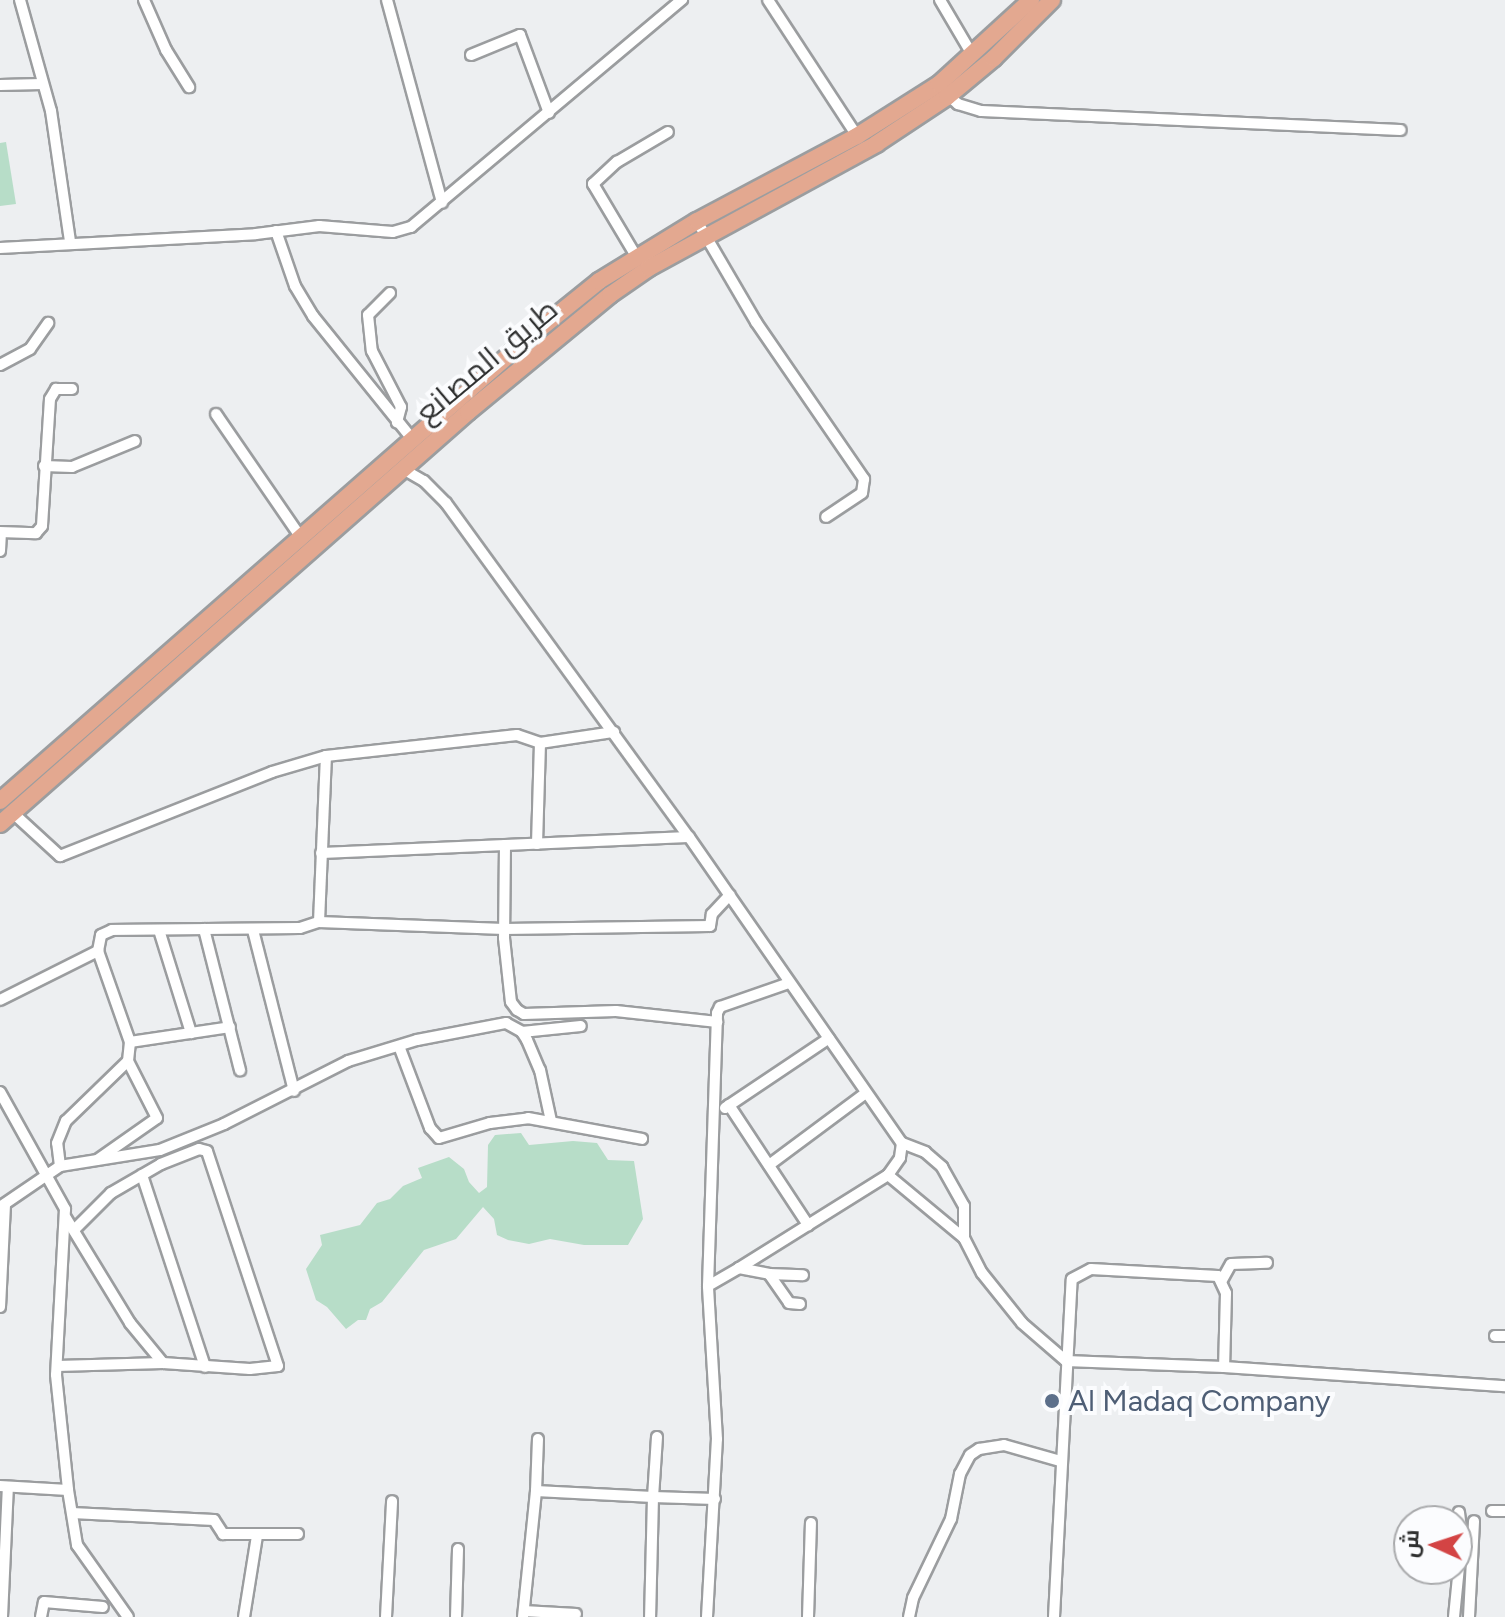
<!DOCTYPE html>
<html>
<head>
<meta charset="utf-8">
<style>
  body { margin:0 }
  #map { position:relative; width:1505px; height:1617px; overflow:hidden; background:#edeff1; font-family:Figtree,Cairo,sans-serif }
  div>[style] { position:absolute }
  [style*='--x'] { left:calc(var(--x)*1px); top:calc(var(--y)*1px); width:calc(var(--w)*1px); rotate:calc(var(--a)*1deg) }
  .green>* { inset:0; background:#b7ddc8 }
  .roads { filter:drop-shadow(2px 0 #9b9d9f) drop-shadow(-2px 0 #9b9d9f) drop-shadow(0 2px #9b9d9f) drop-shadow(0 -2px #9b9d9f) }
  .minor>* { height:10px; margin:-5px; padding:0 5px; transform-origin:5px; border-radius:5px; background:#fff }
  .primary>* { height:16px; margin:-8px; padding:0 8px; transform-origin:8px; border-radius:8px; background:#e3a890 }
  .dots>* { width:22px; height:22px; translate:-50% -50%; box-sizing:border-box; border:4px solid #fbfcfe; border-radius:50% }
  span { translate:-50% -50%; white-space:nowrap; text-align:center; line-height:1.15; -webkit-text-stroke:8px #fbfcfe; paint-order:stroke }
  .street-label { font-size:30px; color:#2f3030 }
  .service-label { font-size:30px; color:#4e5e75 }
  .left { translate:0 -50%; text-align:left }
  .north { position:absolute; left:1393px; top:1505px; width:80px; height:80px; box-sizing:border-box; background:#fbfcfe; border:2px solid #a9aaac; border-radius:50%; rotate:273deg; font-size:22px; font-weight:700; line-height:32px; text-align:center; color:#2f3030 }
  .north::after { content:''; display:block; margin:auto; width:28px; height:36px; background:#d34444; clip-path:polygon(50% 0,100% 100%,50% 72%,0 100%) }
</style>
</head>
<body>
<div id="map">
  <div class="green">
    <div style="clip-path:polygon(6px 142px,16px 204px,0 206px,0 143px)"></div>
    <div style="clip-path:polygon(521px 1133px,529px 1145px,573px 1141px,597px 1143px,608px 1160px,634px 1161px,643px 1219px,628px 1245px,584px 1245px,550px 1239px,529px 1244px,508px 1240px,497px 1235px,494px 1219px,483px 1207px,456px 1239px,424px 1250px,382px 1302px,370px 1309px,366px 1320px,358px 1320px,346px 1329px,327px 1307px,316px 1300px,306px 1269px,322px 1245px,320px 1235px,360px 1225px,377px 1203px,390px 1199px,403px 1186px,422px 1178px,418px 1168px,449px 1157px,464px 1169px,469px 1182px,479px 1193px,487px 1187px,488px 1145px,495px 1135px)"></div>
  </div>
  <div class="roads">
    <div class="minor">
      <div style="--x:20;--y:0;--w:115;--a:74.4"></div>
      <div style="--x:51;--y:111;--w:132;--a:81.7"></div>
      <div style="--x:144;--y:0;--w:55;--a:66.3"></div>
      <div style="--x:166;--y:50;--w:44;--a:58.1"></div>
      <div style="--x:387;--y:0;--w:210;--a:74.8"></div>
      <div style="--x:768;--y:0;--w:163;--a:56.8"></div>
      <div style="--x:940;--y:0;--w:65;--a:59.5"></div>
      <div style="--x:471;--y:55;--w:53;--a:-22.2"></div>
      <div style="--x:520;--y:35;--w:83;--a:69.6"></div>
      <div style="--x:0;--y:85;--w:42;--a:-1.4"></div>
      <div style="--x:945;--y:92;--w:18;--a:43"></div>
      <div style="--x:958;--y:104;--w:24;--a:17"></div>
      <div style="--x:981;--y:111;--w:420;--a:2.6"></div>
      <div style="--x:697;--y:221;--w:117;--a:59.7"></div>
      <div style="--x:756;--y:322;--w:191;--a:55.5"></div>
      <div style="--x:864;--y:479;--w:14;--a:98"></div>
      <div style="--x:862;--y:493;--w:43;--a:146.3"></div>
      <div style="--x:276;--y:231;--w:58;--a:70.9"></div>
      <div style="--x:295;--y:286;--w:35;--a:59"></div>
      <div style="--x:313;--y:316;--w:159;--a:51.1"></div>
      <div style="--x:0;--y:248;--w:256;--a:-3.1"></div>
      <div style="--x:256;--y:234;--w:64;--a:-7.2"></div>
      <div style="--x:319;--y:226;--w:74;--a:4.6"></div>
      <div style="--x:393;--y:232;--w:19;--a:-16"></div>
      <div style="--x:411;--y:227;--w:354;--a:-40"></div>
      <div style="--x:636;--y:256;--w:84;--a:-120.8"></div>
      <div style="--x:593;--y:184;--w:33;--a:-43"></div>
      <div style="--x:617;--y:162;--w:59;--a:-30.5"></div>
      <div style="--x:390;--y:293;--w:31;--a:135"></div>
      <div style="--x:368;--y:315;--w:36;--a:84"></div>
      <div style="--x:372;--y:351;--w:63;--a:62.6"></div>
      <div style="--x:401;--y:407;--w:16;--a:105"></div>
      <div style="--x:0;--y:365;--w:34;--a:-28"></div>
      <div style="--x:30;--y:349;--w:32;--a:-55"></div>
      <div style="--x:216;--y:414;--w:148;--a:55.5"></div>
      <div style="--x:44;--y:466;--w:28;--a:2"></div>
      <div style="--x:72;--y:467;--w:68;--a:-22.4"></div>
      <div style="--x:403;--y:469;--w:24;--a:30"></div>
      <div style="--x:424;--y:481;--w:31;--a:45"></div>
      <div style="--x:446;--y:503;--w:413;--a:54"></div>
      <div style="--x:689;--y:837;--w:373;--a:55.2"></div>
      <div style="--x:902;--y:1143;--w:15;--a:98"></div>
      <div style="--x:900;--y:1158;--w:21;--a:125"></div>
      <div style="--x:888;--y:1175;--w:176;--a:148"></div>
      <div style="--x:0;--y:532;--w:36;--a:2"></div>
      <div style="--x:36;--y:533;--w:9;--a:-49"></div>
      <div style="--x:42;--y:526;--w:127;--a:-86.4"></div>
      <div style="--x:50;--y:399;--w:12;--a:-59"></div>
      <div style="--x:56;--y:389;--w:16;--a:0"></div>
      <div style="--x:0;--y:551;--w:18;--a:-87"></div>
      <div style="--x:13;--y:813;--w:64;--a:42.5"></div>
      <div style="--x:60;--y:856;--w:228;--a:-21.6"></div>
      <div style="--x:272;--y:772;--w:56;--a:-16.5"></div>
      <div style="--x:326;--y:756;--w:192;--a:-6.3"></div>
      <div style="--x:517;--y:735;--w:24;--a:19"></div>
      <div style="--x:540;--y:743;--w:75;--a:-8.5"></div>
      <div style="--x:537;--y:844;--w:101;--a:-88.3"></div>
      <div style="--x:505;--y:845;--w:93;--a:90.6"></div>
      <div style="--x:504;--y:938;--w:64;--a:83.8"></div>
      <div style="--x:511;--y:1002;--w:10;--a:53"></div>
      <div style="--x:517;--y:1010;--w:8;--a:30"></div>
      <div style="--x:524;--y:1014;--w:92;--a:-1.9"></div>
      <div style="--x:616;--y:1011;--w:102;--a:6.2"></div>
      <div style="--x:321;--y:853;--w:368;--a:-2.5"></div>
      <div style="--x:319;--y:922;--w:166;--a:-87.6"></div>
      <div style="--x:204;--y:929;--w:96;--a:-0.6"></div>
      <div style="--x:300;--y:928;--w:20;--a:-18"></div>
      <div style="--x:319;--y:922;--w:185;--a:2.2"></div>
      <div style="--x:504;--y:929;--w:206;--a:-0.8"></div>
      <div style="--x:710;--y:926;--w:12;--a:-81"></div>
      <div style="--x:712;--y:914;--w:26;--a:-47"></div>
      <div style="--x:159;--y:930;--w:108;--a:72.7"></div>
      <div style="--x:253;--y:930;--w:166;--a:75.7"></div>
      <div style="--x:0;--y:1000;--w:110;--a:-26.6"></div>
      <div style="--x:522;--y:1032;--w:59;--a:-5.8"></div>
      <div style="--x:130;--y:1042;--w:101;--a:-8.5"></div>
      <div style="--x:399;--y:1046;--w:88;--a:69.3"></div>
      <div style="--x:430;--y:1128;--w:13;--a:48"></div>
      <div style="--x:439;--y:1138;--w:53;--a:-16.4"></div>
      <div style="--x:490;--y:1123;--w:38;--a:-7"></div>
      <div style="--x:528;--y:1118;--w:116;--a:10.4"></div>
      <div style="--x:0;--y:1092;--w:134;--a:60.9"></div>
      <div style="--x:65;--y:1209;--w:166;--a:93.1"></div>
      <div style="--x:56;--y:1375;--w:116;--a:84"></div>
      <div style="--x:68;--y:1490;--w:56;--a:80.7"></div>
      <div style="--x:77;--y:1545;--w:88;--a:54.7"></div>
      <div style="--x:729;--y:1105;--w:144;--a:56.6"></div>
      <div style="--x:725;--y:1108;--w:125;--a:-33.9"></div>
      <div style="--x:902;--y:1143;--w:25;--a:21"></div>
      <div style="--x:925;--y:1152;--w:23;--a:41"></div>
      <div style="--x:942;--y:1167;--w:45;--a:60.6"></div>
      <div style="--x:964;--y:1206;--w:32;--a:90"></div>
      <div style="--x:97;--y:1160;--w:73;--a:-35"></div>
      <div style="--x:157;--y:1118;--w:64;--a:-117"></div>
      <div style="--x:769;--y:1165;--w:121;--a:-36.6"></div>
      <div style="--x:60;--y:1166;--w:23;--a:-97"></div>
      <div style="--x:57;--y:1143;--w:24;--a:-68"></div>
      <div style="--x:66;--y:1121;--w:86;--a:-44.1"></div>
      <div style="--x:128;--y:1061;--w:19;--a:-84"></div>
      <div style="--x:130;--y:1042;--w:96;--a:-109.4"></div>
      <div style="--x:98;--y:951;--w:16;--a:-79"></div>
      <div style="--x:101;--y:935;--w:12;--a:-24"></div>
      <div style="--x:112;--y:930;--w:92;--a:-0.6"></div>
      <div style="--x:204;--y:929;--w:146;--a:75.7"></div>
      <div style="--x:142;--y:1175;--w:202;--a:71.8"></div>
      <div style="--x:888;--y:1175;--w:99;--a:39.7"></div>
      <div style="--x:964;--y:1238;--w:39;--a:63"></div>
      <div style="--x:982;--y:1273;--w:64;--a:51.3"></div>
      <div style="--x:1022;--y:1323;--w:58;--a:40.8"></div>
      <div style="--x:1066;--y:1361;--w:158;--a:2.2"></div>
      <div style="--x:1224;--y:1367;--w:282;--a:3.9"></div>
      <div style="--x:0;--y:1207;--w:73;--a:-34.3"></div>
      <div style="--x:60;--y:1166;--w:101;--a:-9.1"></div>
      <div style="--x:160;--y:1150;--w:69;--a:-22.1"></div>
      <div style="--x:224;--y:1124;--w:139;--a:-26.9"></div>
      <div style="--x:348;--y:1061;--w:72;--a:-16.9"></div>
      <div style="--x:417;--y:1040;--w:91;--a:-10.8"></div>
      <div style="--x:506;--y:1023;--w:18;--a:29"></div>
      <div style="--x:522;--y:1032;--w:9;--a:58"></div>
      <div style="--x:527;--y:1040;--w:33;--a:67"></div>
      <div style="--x:540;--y:1070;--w:52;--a:77.8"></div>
      <div style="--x:66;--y:1218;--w:123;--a:58.6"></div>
      <div style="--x:130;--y:1323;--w:52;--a:50.5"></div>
      <div style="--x:163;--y:1363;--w:87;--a:3.9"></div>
      <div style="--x:250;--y:1369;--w:28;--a:-6"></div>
      <div style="--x:278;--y:1366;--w:226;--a:-108.3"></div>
      <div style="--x:207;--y:1151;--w:8;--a:-166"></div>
      <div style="--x:199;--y:1149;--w:41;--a:158.5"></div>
      <div style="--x:161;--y:1164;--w:58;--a:149.9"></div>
      <div style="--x:111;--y:1193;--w:52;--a:135"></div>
      <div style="--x:769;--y:1274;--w:34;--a:2"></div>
      <div style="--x:1222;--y:1280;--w:18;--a:-61"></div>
      <div style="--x:1231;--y:1264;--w:36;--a:-2"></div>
      <div style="--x:708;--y:1286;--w:273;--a:-88.1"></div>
      <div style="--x:717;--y:1013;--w:7;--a:-63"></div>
      <div style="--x:720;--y:1007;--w:73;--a:-19.2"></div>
      <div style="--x:0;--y:1307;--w:103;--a:-87.2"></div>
      <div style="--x:1495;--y:1336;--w:10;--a:0"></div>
      <div style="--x:57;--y:1366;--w:106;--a:-1.6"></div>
      <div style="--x:657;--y:1437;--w:60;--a:93.8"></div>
      <div style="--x:653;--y:1497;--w:62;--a:1.8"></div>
      <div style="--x:0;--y:1486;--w:68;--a:3.4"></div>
      <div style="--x:536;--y:1491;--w:52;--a:-87.8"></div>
      <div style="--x:1492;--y:1511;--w:13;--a:0"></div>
      <div style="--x:72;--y:1513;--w:142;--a:2.8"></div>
      <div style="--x:214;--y:1520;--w:17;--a:57"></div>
      <div style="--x:223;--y:1534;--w:75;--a:0"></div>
      <div style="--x:524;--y:1611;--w:52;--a:3.3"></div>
      <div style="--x:2;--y:1617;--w:130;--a:-87.4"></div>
      <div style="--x:41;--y:1617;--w:15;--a:-79"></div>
      <div style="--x:44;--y:1602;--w:59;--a:4.8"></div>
      <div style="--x:244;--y:1617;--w:82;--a:-80.9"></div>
      <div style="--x:386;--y:1617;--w:116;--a:-87"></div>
      <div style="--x:456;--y:1617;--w:68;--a:-88.3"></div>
      <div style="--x:523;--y:1617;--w:127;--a:-84.1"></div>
      <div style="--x:536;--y:1491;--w:117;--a:2.9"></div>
      <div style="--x:653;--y:1497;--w:120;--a:91.4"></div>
      <div style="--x:707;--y:1617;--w:178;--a:-86.8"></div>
      <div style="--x:717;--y:1439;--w:153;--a:-93.4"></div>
      <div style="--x:708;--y:1286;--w:36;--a:-30"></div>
      <div style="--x:739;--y:1268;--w:31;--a:11"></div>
      <div style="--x:769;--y:1274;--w:35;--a:55"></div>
      <div style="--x:789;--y:1303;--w:11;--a:5"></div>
      <div style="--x:808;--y:1617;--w:94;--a:-88.2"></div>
      <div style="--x:909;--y:1617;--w:19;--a:-78"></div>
      <div style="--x:913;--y:1598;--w:88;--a:-64.3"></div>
      <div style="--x:951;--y:1519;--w:46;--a:-78.7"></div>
      <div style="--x:960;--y:1474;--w:21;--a:-62"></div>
      <div style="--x:970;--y:1455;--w:11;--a:-34"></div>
      <div style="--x:979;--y:1449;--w:25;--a:-9"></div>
      <div style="--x:1004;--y:1445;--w:58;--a:15.9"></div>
      <div style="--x:1054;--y:1617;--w:338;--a:-87"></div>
      <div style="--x:1072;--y:1279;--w:21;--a:-28"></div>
      <div style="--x:1091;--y:1269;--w:127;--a:3.2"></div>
      <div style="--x:1218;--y:1276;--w:19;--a:65"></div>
      <div style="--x:1226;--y:1293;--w:74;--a:91.5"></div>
      <div style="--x:1454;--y:1617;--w:80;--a:-84.3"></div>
      <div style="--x:1462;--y:1537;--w:25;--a:-97"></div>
      <div style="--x:1469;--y:1617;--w:96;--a:-87"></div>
    </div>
    <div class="primary">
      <div style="--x:0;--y:801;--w:699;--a:-41.23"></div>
      <div style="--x:526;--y:340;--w:94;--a:-38.9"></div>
      <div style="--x:599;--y:281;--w:115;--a:-31.5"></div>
      <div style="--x:697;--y:221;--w:181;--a:-28"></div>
      <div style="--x:857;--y:136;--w:97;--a:-32.4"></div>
      <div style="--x:939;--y:84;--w:125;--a:-42.4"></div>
      <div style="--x:0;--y:824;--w:624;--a:-41.36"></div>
      <div style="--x:468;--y:412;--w:184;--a:-39.5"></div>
      <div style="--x:610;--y:295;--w:47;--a:-34.7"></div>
      <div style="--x:649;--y:268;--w:259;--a:-28.6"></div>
      <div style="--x:876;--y:144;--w:85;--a:-33.5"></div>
      <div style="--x:947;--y:97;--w:61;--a:-39.7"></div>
      <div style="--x:994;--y:58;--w:82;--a:-45"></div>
    </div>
  </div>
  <div class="dots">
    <div style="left:1052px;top:1401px;background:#5c6f8a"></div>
  </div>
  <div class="street-label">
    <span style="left:487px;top:361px;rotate:-40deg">طريق المصانع</span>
  </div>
  <div class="service-label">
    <span class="left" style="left:1068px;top:1401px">Al Madaq Company</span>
  </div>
  <div class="north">ش</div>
</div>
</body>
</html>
